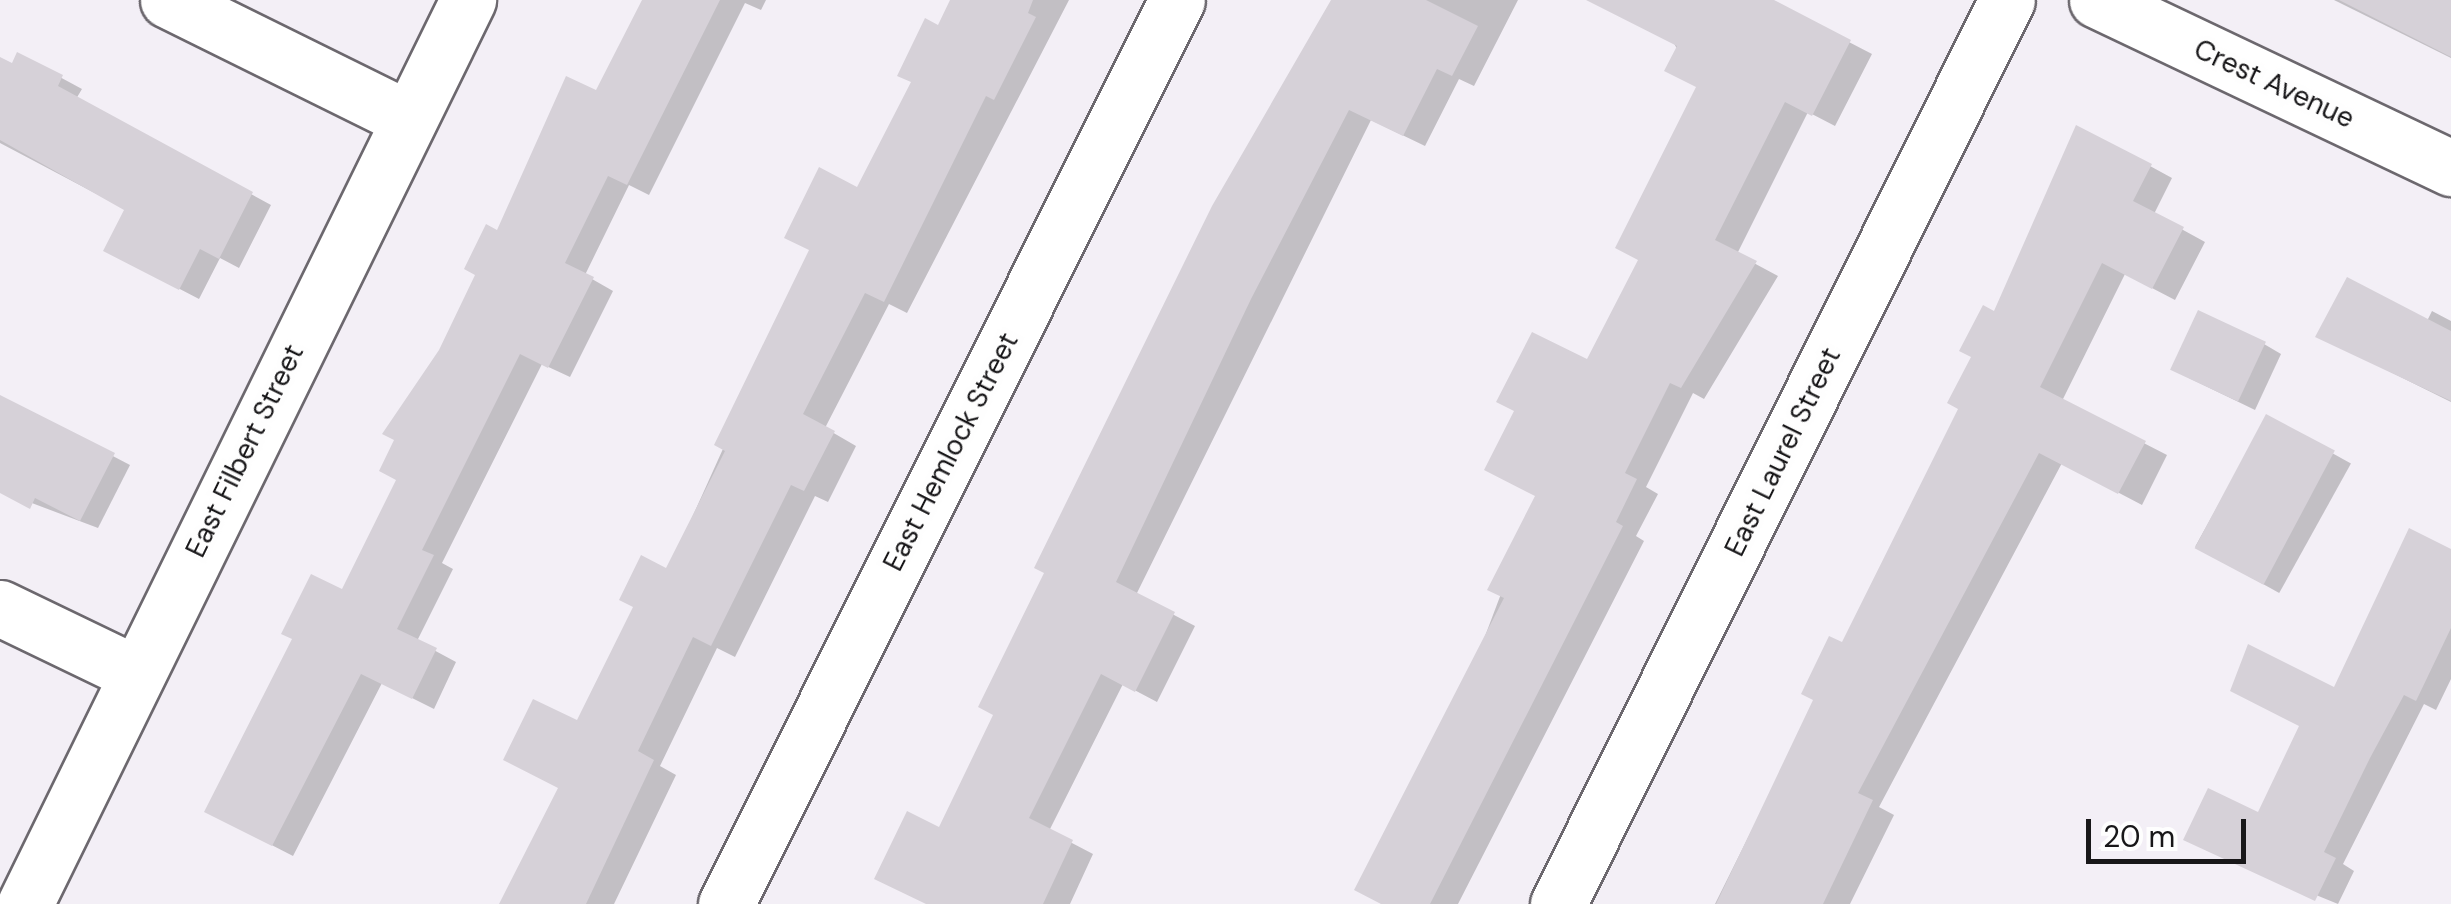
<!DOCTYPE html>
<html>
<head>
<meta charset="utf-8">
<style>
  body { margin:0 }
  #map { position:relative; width:2451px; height:904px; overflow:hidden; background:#f3eff6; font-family:"DM Sans",sans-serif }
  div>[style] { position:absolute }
  .shadow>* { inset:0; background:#0003; transform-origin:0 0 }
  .building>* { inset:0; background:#d6d1d8; transform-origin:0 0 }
  .roads { filter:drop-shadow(2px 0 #6c686e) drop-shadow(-2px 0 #6c686e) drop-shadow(0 2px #6c686e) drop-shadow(0 -2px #6c686e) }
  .minor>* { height:55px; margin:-27.5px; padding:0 27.5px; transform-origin:27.5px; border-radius:27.5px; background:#fff }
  span { translate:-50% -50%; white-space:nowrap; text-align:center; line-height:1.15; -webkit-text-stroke:10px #fefefe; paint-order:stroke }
  .street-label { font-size:28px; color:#181719 }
  .scale { position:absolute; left:2086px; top:819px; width:160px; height:45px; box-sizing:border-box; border:5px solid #181719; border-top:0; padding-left:12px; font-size:30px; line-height:35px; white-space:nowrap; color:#181719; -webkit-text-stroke:8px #fefefe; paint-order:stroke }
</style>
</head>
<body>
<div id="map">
  <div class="shadow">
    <div style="clip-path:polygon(645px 0,766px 0,761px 10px,745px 3px,649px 195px,629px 185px,585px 275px,613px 291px,570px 377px,542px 364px,442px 563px,453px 569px,417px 641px,456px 662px,434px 709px,382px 683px,293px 856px,227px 822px,399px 480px,441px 351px,498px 233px,597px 94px)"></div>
    <div style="clip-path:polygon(953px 0,1069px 0,907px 313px,889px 304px,825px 428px,856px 446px,828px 502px,815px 496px,735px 657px,717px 648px,660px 766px,676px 775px,614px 904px,502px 904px,561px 788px,578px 723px,668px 571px,812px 251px,859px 190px)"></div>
    <div style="clip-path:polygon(1334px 0,1518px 0,1474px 86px,1459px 79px,1425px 146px,1371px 120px,1136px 595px,1195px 626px,1157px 702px,1123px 684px,1049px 831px,1093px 854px,1070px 904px,928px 904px,940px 830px)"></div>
    <div style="clip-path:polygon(1649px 0,1768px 0,1872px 54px,1835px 126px,1808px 112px,1737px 254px,1778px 276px,1704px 399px,1693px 393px,1646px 487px,1658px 494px,1636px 536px,1644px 541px,1458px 904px,1384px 904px,1588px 363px,1640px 260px,1699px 87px)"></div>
    <div style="clip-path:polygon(2334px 0,2451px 0,2451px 58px)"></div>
    <div style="clip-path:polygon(19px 55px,82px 89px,76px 99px,271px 205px,239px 268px,220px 258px,199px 299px,126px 261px,127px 210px,0 143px,0 60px,13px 67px)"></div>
    <div style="clip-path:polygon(2150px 166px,2172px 178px,2154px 214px,2205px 242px,2175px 300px,2125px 274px,2062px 401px,2167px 455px,2142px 505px,2062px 463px,1879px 807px,1894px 815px,1850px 904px,1715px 904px,1961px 409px,1995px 314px)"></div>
    <div style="clip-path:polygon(2432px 311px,2451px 321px,2451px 402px,2318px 336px,2427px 321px)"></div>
    <div style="clip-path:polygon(2264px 344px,2281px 354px,2255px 410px,2189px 378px)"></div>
    <div style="clip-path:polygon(0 397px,130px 465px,98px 528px,0 491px)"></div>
    <div style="left:2267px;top:417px;width:96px;height:148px;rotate:29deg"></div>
    <div style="clip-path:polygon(2451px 552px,2451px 679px,2436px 710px,2424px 704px,2343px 864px,2354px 871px,2338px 904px,2206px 850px,2259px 815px)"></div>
  </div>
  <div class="building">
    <div style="clip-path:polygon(642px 0,720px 0,627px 185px,608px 176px,565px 263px,594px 277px,548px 368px,520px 354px,422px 550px,434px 555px,397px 629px,437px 648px,412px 699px,361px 674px,272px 846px,204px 812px,292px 639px,281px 634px,311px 574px,342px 589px,396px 480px,379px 471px,394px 440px,382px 434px,439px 350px,475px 275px,464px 269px,486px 224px,497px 230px,566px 76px,596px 90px)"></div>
    <div style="clip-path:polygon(950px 0,1033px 0,1028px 13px,1036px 17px,994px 100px,986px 96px,884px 302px,865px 293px,803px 414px,835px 431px,804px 491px,791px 485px,711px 646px,693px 637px,638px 751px,654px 760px,586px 904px,499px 904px,558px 788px,503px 760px,533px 699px,577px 720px,633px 607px,619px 600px,641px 555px,666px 568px,725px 451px,714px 445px,809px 250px,784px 238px,819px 167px,857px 187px,911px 82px,897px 76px,925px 18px,938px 25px)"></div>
    <div style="clip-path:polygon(1331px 0,1426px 0,1478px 26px,1452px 76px,1437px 69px,1403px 136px,1349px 110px,1251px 299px,1116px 582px,1175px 612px,1135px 692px,1101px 674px,1029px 818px,1073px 840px,1043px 904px,926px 904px,874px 879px,907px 811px,939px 827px,993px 715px,978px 707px,1044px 573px,1034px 568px,1212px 206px)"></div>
    <div style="clip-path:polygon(1586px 0,1774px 0,1851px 40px,1812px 116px,1785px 102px,1715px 240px,1757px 261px,1681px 388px,1670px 383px,1625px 473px,1637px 479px,1616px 522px,1623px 526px,1430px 904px,1381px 904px,1354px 890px,1504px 598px,1487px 590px,1535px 496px,1484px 470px,1514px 411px,1496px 402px,1532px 332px,1587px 359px,1638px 260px,1615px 248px,1696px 87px,1664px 71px,1677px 46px)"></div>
    <div style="clip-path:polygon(2339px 0,2451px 0,2451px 57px)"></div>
    <div style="clip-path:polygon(17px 52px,63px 75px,58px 86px,253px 192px,219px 259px,200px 249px,179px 290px,103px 251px,124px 210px,0 140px,0 57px,12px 63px)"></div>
    <div style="clip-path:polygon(2076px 125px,2152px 164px,2133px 201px,2184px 227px,2152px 289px,2102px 263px,2040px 387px,2146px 441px,2118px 494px,2039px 453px,1858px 793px,1873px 800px,1823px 904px,1716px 904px,1813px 700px,1801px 694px,1829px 636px,1842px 642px,1958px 409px,1947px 403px,1971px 357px,1959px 351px,1983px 305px,1994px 311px)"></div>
    <div style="clip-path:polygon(2347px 277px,2451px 331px,2451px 401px,2315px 337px)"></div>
    <div style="left:2198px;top:310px;width:75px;height:66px;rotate:25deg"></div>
    <div style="clip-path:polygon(0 395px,115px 453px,80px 521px,35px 498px,30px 509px,0 493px)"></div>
    <div style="left:2266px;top:414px;width:78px;height:152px;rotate:28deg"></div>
    <div style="clip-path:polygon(2409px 528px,2451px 549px,2451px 628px,2416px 701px,2404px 695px,2370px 758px,2324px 852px,2336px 858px,2315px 901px,2183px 840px,2208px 788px,2258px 812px,2299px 726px,2230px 691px,2248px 644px,2334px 687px)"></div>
  </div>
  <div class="roads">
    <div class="minor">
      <div style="left:168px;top:0;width:267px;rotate:26.3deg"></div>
      <div style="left:2097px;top:0;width:392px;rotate:25.4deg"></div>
      <div style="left:0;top:608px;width:152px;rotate:25.7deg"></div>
      <div style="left:25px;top:904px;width:1007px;rotate:-63.89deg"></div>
      <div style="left:726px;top:904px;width:1010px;rotate:-63.49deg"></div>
      <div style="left:1558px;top:904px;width:1009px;rotate:-63.59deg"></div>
    </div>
  </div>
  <div class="street-label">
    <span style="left:2274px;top:84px;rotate:25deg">Crest Avenue</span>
    <span style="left:245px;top:451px;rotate:-64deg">East Filbert Street</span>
    <span style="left:951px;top:452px;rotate:-63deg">East Hemlock Street</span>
    <span style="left:1783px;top:452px;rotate:-64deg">East Laurel Street</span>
  </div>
  <div class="scale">20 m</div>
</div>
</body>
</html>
